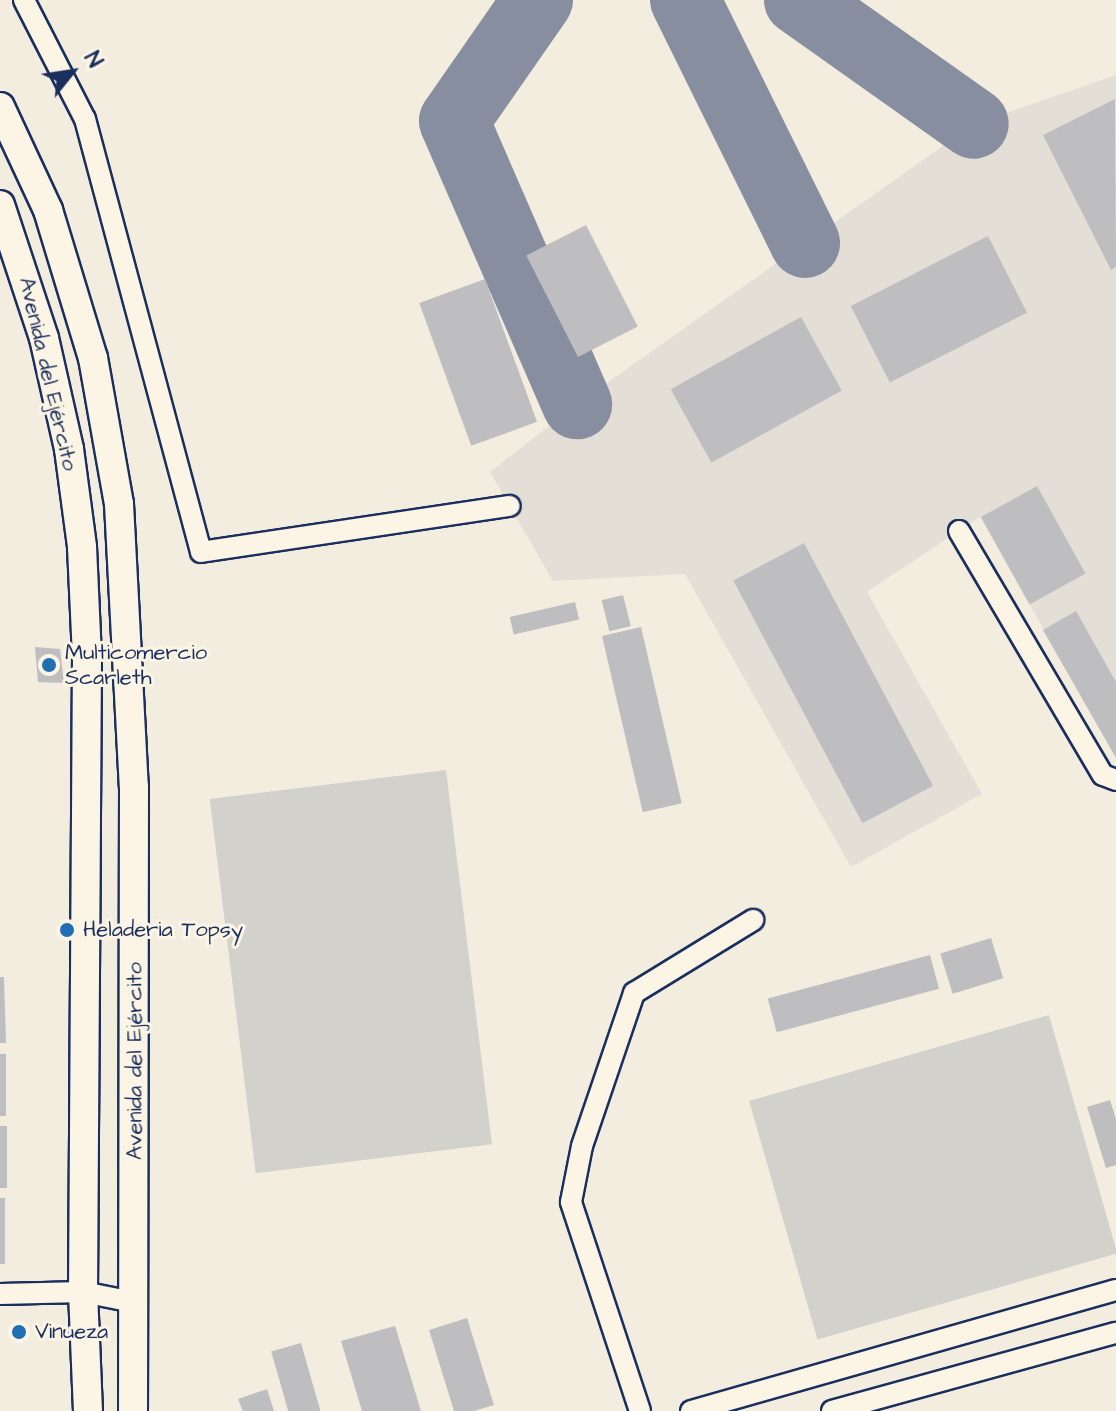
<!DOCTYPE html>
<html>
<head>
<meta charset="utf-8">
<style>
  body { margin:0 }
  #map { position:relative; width:1116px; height:1411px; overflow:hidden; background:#f3ede0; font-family:"Architects Daughter",sans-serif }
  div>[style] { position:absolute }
  .built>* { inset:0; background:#e3dfd6 }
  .green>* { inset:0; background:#d3d1cc; transform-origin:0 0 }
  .taxiway>* { height:70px; margin:-35px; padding:0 35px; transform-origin:35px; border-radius:35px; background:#878e9f }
  .building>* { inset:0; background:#bebec0; transform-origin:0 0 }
  .roads { filter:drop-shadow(2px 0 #1b2f5e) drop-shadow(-2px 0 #1b2f5e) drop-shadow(0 2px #1b2f5e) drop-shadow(0 -2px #1b2f5e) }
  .street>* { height:20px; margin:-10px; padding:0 10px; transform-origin:10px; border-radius:10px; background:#fcf5e5 }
  .secondary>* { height:28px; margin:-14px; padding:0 14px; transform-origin:14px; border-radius:14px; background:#fcf5e5 }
  .dots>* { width:22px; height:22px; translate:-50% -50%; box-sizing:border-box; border:4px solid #fcf5e5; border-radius:50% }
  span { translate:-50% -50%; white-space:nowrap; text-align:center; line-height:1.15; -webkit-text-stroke:6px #fcf5e5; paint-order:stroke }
  .street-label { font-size:22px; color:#1b2f5e }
  .poi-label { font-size:22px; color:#1b2f5e }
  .left { translate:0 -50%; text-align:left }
  .north { position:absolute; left:32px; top:32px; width:80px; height:80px; -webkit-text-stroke:6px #fcf5e5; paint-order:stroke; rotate:60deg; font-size:22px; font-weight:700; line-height:32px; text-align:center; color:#1b2f5e }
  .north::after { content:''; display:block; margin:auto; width:28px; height:36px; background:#1b2f5e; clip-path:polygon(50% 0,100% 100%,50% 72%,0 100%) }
</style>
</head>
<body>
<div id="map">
  <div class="built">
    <div style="clip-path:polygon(1116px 75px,1116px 757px,980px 517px,867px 592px,982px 794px,851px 867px,685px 574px,553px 581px,490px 472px,577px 404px,974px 124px)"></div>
  </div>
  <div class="green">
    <div style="left:446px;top:770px;width:377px;height:238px;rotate:83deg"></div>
    <div style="left:1049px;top:1015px;width:248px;height:312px;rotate:74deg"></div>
  </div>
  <div class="taxiway">
    <div style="left:538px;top:0;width:147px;rotate:124.8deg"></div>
    <div style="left:454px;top:121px;width:309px;rotate:66.5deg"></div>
    <div style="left:685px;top:0;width:271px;rotate:63.7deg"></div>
    <div style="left:799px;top:0;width:214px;rotate:35.3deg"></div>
  </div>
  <div class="building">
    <div style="clip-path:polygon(1115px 99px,1116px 267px,1111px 270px,1043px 135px)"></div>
    <div style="left:586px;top:225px;width:114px;height:67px;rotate:63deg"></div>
    <div style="left:988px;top:236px;width:86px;height:154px;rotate:63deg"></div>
    <div style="left:485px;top:279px;width:152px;height:70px;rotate:70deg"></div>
    <div style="left:801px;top:317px;width:84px;height:149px;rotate:61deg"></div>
    <div style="left:1037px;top:486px;width:100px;height:64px;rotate:61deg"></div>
    <div style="left:804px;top:543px;width:275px;height:80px;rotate:62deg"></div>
    <div style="left:623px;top:595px;width:32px;height:22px;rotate:76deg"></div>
    <div style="left:575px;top:602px;width:18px;height:67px;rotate:77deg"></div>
    <div style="clip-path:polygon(1076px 611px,1116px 682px,1116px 758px,1043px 630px)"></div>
    <div style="left:641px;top:627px;width:181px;height:40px;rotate:77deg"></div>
    <div style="clip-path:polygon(35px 647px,60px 649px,64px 683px,38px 682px)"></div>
    <div style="left:991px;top:938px;width:42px;height:53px;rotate:73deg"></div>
    <div style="left:930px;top:955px;width:35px;height:168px;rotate:75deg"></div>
    <div style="clip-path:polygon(0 977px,4px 977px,6px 1043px,0 1043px)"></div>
    <div style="left:0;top:1054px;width:6px;height:62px"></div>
    <div style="clip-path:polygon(1110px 1100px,1116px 1119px,1116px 1165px,1106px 1168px,1087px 1107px)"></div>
    <div style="left:0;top:1126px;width:7px;height:62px"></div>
    <div style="left:0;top:1198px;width:5px;height:66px"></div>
    <div style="clip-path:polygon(467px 1318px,494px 1405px,474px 1411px,454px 1411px,429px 1330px)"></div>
    <div style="clip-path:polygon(395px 1326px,421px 1411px,362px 1411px,341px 1341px)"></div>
    <div style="left:301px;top:1343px;width:71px;height:31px;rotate:74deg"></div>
    <div style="clip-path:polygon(267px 1389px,274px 1411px,243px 1411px,238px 1399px)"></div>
  </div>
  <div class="roads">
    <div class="street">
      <div style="left:24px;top:0;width:134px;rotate:62.9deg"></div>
      <div style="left:85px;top:119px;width:448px;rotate:75deg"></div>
      <div style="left:201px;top:552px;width:312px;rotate:-8.5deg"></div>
      <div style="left:959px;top:531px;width:283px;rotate:59.5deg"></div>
      <div style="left:1103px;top:775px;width:14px;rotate:21deg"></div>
      <div style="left:0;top:1294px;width:83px;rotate:-1.4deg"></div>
      <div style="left:83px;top:1292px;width:51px;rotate:11.3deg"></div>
      <div style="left:640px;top:1411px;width:220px;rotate:-108.3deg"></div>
      <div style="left:571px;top:1202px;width:57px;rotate:-78.9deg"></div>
      <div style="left:582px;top:1146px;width:162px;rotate:-71.2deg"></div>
      <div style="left:634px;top:993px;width:140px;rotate:-31.5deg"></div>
      <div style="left:691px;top:1411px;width:442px;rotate:-15.9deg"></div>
      <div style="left:832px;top:1411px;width:295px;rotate:-15.4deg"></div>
    </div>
    <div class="secondary">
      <div style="left:0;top:107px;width:114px;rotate:65deg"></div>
      <div style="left:48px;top:210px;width:155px;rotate:73.1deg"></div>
      <div style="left:93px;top:358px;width:148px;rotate:79.9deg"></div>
      <div style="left:119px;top:504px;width:283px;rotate:87deg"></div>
      <div style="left:134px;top:787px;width:624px;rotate:90.09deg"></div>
      <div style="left:0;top:205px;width:140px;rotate:71.7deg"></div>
      <div style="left:44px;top:338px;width:114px;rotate:77.3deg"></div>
      <div style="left:69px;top:449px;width:99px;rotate:82.4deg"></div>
      <div style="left:82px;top:547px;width:109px;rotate:87.4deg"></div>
      <div style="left:87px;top:656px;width:636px;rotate:90.36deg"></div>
      <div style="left:83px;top:1292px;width:119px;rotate:87.6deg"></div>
    </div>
  </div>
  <div class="dots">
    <div style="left:49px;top:665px;background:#1f6fb2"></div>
    <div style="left:67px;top:930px;background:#1f6fb2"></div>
    <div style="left:19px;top:1332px;background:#1f6fb2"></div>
  </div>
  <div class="street-label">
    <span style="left:48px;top:374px;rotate:77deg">Avenida del Ejército</span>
    <span style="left:135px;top:1061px;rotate:-90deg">Avenida del Ejército</span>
  </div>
  <div class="poi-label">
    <span class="left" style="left:65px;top:665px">Multicomercio<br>Scarleth</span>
    <span class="left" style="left:83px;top:930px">Heladeria Topsy</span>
    <span class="left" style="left:35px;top:1332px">Vinueza</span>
  </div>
  <div class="north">N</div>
</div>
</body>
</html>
